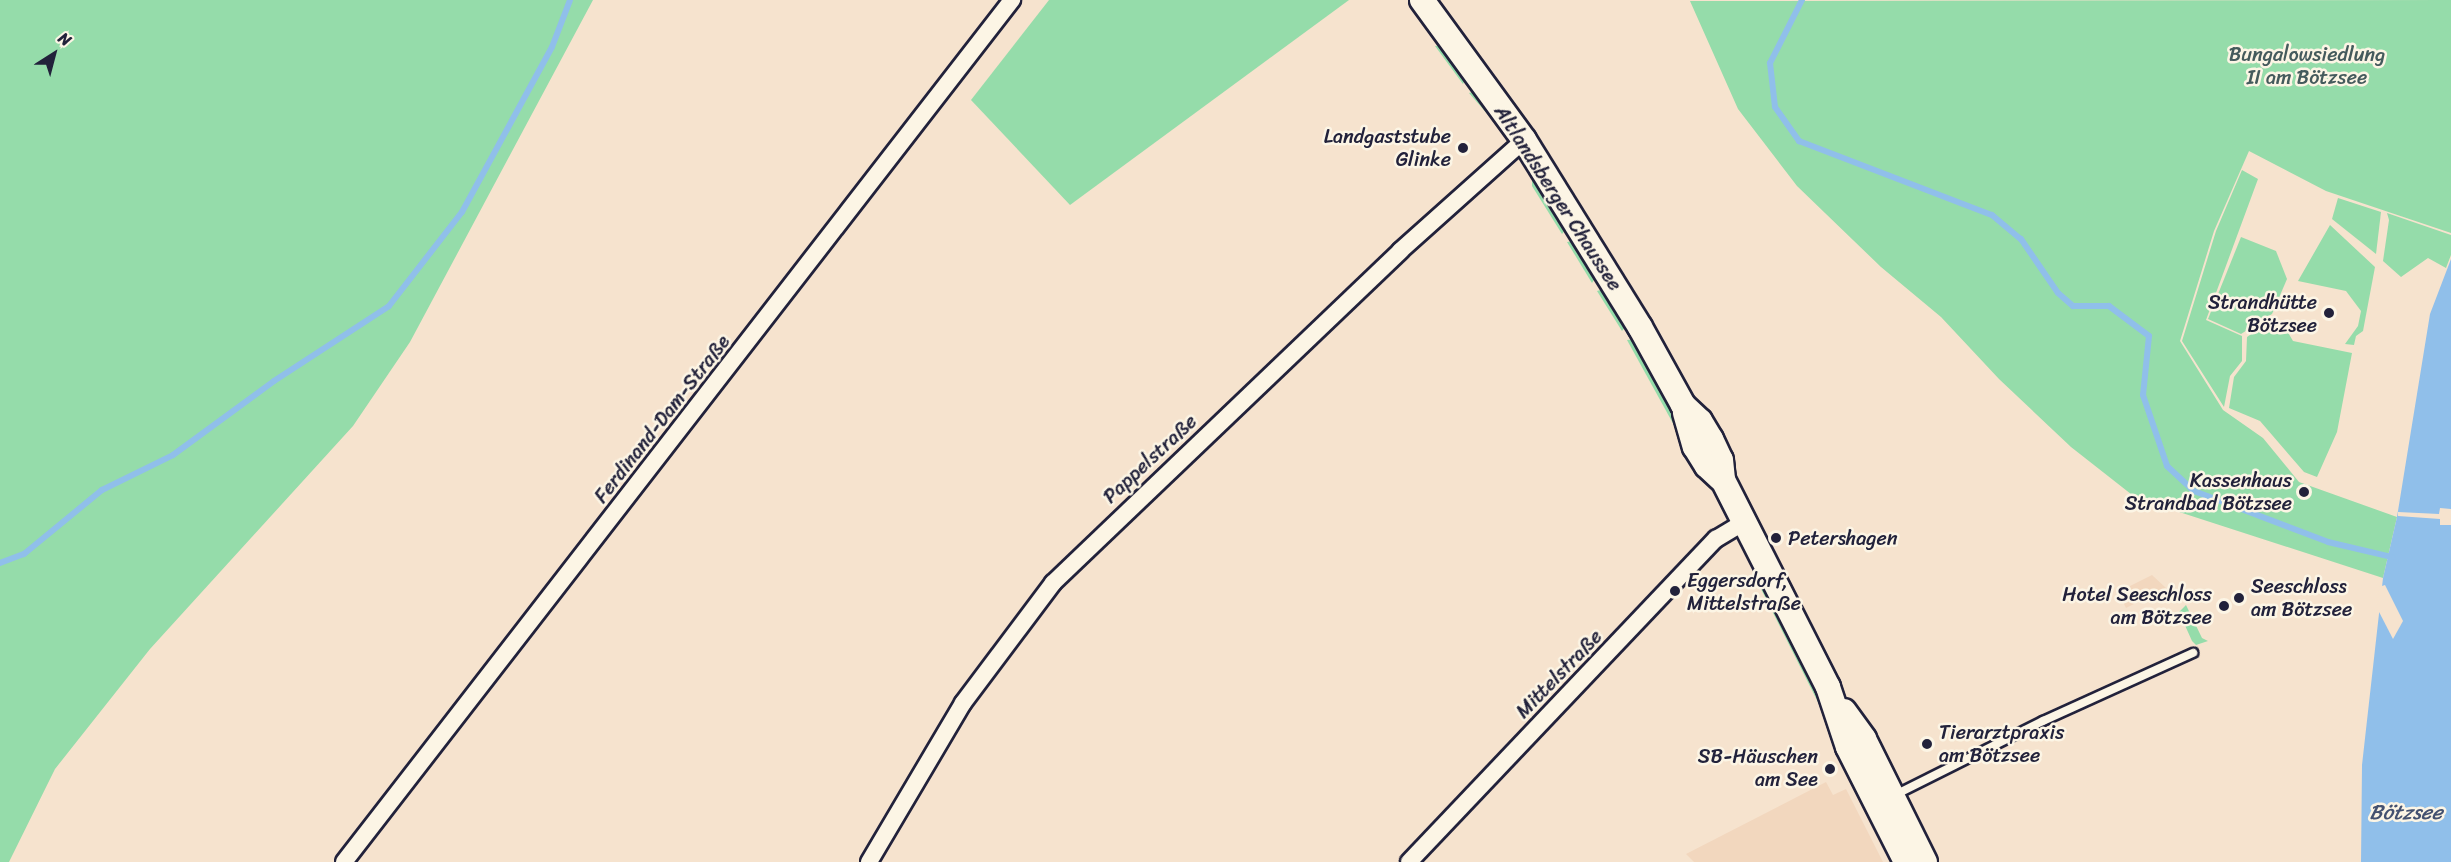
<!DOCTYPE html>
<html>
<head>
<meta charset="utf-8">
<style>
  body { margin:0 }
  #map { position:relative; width:2451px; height:862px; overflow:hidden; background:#f6e3ce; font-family:Sriracha,sans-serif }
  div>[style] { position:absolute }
  .built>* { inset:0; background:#f2d7be }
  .green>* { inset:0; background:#95dcaa }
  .water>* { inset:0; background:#90bfea }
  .pier>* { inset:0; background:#f6e3ce }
  .stream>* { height:6px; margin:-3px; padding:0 3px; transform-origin:3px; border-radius:3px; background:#90bfea }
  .roads { filter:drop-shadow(2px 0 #22223b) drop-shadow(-2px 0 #22223b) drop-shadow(0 2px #22223b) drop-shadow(0 -2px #22223b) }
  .service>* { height:8px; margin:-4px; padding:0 4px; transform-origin:4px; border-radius:4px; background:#fcf5e5 }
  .minor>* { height:16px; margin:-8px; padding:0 8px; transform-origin:8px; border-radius:8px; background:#fcf5e5 }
  .secondary>* { height:24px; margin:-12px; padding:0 12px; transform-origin:12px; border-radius:12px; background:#fcf5e5 }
  .dots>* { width:16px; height:16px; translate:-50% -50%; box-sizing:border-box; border:3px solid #fcf5e5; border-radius:50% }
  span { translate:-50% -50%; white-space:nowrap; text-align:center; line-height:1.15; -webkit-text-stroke:5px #fcf5e5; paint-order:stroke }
  .park-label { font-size:20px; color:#445a5c }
  .poi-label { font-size:20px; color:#22223b }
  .right { translate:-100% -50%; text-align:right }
  .left { translate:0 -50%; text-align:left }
  .street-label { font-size:20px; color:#22223b }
  .water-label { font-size:21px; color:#435170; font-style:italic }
  .north { position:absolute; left:24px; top:24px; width:60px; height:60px; -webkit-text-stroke:4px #fcf5e5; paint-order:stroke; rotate:36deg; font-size:16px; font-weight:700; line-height:24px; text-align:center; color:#22223b }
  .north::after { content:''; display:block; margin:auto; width:21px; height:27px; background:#22223b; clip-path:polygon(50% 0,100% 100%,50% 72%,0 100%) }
</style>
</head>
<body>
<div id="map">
  <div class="built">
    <div style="clip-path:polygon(2152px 575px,2166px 588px,2126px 608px,2118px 592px)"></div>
    <div style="clip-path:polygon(1826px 782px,1833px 795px,1846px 789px,1883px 862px,1694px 862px,1686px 854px)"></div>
  </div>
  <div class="green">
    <div style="clip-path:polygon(0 0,593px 0,410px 342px,353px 426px,150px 649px,55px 769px,9px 862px,0 862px)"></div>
    <div style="clip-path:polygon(1049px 0,1349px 0,1070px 205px,971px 100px)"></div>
    <div style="clip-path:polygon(2451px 0,2451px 233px,2326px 191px,2249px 151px,2214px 231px,2180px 341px,2223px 410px,2263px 438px,2299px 482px,2397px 517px,2383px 578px,2136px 498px,2071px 447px,1999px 379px,1941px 317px,1881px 267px,1797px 186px,1738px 109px,1690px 1px)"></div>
    <div style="clip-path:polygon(1442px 45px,1466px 77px,1463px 84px,1435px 46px)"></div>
    <div style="clip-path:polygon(1476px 91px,1499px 123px,1497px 125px,1469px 93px)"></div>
    <div style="clip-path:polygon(2242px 170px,2258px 179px,2206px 320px,2242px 336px,2242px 361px,2230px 376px,2224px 407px,2182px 341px,2216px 231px)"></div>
    <div style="clip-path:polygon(1532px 173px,1567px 228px,1562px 234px,1532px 186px)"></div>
    <div style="clip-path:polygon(2338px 198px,2381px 212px,2376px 254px,2332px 219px)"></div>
    <div style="clip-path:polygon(2387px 213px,2451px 235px,2451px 255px,2446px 268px,2428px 258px,2401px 277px,2383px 261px,2389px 220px)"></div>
    <div style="clip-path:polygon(2330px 225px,2375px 267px,2363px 331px,2356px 336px,2354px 345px,2345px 344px,2358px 326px,2361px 311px,2346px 291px,2298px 281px)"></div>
    <div style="clip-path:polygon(2241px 237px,2276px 251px,2287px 279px,2272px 314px,2241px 334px,2208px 319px)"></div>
    <div style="clip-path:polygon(1575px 241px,1597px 275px,1592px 283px,1567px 242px)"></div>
    <div style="clip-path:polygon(1604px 289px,1627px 325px,1622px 331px,1597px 291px)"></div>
    <div style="clip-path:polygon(2273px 319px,2282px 322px,2293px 341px,2352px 353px,2337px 432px,2317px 477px,2304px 472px,2260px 421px,2229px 408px,2234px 377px,2246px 361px,2247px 337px)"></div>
    <div style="clip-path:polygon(1635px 339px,1668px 398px,1678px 425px,1675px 427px,1627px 340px)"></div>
    <div style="clip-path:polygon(1753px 562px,1828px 714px,1834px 734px,1757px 581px)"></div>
    <div style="clip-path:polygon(2186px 605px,2202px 638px,2208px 641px,2196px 645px,2192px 641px,2179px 612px)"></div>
  </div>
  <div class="water">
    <div style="clip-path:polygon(2451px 259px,2451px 862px,2361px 862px,2362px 765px,2383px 578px,2397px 517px,2430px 314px)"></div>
  </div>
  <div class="pier">
    <div style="clip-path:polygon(2440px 508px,2451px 509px,2451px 525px,2440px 525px,2440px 519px,2398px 516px,2398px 512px,2439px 514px)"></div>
    <div style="clip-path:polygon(2385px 585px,2403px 621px,2393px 639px,2377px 608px,2379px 587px)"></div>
  </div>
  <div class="stream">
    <div style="left:1802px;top:0;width:71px;rotate:116.9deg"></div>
    <div style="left:1770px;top:63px;width:44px;rotate:83.5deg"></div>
    <div style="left:1775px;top:107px;width:42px;rotate:54.8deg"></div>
    <div style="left:1799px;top:141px;width:207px;rotate:21deg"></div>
    <div style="left:1992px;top:215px;width:38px;rotate:40deg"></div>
    <div style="left:2021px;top:239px;width:65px;rotate:55.6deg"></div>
    <div style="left:2058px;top:293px;width:20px;rotate:41deg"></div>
    <div style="left:2073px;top:306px;width:36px"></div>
    <div style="left:2109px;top:306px;width:50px;rotate:36.9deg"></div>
    <div style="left:2149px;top:336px;width:59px;rotate:95.8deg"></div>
    <div style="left:2143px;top:395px;width:75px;rotate:71.3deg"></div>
    <div style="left:2167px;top:466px;width:37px;rotate:43deg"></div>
    <div style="left:2194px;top:491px;width:143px;rotate:20.8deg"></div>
    <div style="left:2328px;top:542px;width:66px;rotate:13.2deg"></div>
    <div style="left:0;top:563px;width:26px;rotate:-21deg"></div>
    <div style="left:24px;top:554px;width:101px;rotate:-39.4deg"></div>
    <div style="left:102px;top:490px;width:79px;rotate:-26.2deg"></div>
    <div style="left:173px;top:455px;width:125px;rotate:-36.2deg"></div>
    <div style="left:274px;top:381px;width:137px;rotate:-33.1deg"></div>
    <div style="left:389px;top:306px;width:119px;rotate:-52.2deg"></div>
    <div style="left:462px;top:212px;width:188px;rotate:-61.4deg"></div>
    <div style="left:552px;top:47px;width:50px;rotate:-69deg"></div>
  </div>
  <div class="roads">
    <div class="service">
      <div style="left:1893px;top:796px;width:168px;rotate:-26.6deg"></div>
      <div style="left:2043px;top:721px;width:165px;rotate:-24.4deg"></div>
    </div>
    <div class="minor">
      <div style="left:344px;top:862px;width:1091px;rotate:-52.23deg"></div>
      <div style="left:869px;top:862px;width:185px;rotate:-59.4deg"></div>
      <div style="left:963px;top:703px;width:150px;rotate:-53.1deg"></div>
      <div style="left:1053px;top:583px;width:480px;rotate:-43.7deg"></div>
      <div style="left:1400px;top:251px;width:166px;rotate:-41.8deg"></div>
      <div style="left:1409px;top:862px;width:446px;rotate:-46.5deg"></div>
      <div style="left:1716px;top:539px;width:33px;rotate:-31deg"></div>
    </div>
    <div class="secondary">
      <div style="left:1422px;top:0;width:173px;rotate:53.9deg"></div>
      <div style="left:1524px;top:140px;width:220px;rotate:58.2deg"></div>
      <div style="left:1640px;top:327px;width:89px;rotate:61.1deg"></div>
      <div style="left:1683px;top:405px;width:23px;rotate:43deg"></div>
      <div style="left:1700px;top:421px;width:21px;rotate:59deg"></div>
      <div style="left:1711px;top:439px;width:23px;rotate:65deg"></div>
      <div style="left:1721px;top:460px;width:20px;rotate:84deg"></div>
      <div style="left:1723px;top:480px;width:232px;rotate:63.1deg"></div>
      <div style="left:1828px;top:687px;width:63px;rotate:71.6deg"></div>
      <div style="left:1848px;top:747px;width:129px;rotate:63.2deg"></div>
      <div style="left:1685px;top:413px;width:35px;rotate:74deg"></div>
      <div style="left:1695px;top:447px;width:22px;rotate:58deg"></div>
      <div style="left:1707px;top:466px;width:18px;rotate:43deg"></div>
      <div style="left:1844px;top:711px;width:34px;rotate:54deg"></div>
      <div style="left:1864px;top:739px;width:137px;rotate:63.6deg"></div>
    </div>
  </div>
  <div class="dots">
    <div style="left:1463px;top:148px;background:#22223b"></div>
    <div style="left:2329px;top:313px;background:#22223b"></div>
    <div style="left:2304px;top:492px;background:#22223b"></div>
    <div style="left:1776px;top:538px;background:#22223b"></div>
    <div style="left:1675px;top:591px;background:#22223b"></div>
    <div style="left:2239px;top:598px;background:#22223b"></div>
    <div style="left:2224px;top:606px;background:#22223b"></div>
    <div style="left:1927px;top:744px;background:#22223b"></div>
    <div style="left:1830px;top:769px;background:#22223b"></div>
  </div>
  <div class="park-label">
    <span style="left:2307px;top:66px">Bungalowsiedlung<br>II am Bötzsee</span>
  </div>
  <div class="poi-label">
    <span class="right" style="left:1451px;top:148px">Landgaststube<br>Glinke</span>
    <span class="right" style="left:2317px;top:314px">Strandhütte<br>Bötzsee</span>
    <span class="right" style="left:2292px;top:492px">Kassenhaus<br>Strandbad Bötzsee</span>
    <span class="left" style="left:1788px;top:538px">Petershagen</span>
    <span class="left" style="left:1687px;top:592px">Eggersdorf,<br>Mittelstraße</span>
    <span class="left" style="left:2251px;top:598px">Seeschloss<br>am Bötzsee</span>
    <span class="right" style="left:2212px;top:606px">Hotel Seeschloss<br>am Bötzsee</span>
    <span class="left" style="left:1939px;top:744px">Tierarztpraxis<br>am Bötzsee</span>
    <span class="right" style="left:1818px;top:768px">SB-Häuschen<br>am See</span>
  </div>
  <div class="street-label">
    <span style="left:1558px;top:198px;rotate:57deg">Altlandsberger Chaussee</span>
    <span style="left:662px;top:419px;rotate:-52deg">Ferdinand-Dam-Straße</span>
    <span style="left:1150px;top:459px;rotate:-43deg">Pappelstraße</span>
    <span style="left:1559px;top:674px;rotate:-46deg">Mittelstraße</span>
  </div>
  <div class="water-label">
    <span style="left:2406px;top:812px">Bötzsee</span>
  </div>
  <div class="north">N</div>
</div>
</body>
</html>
